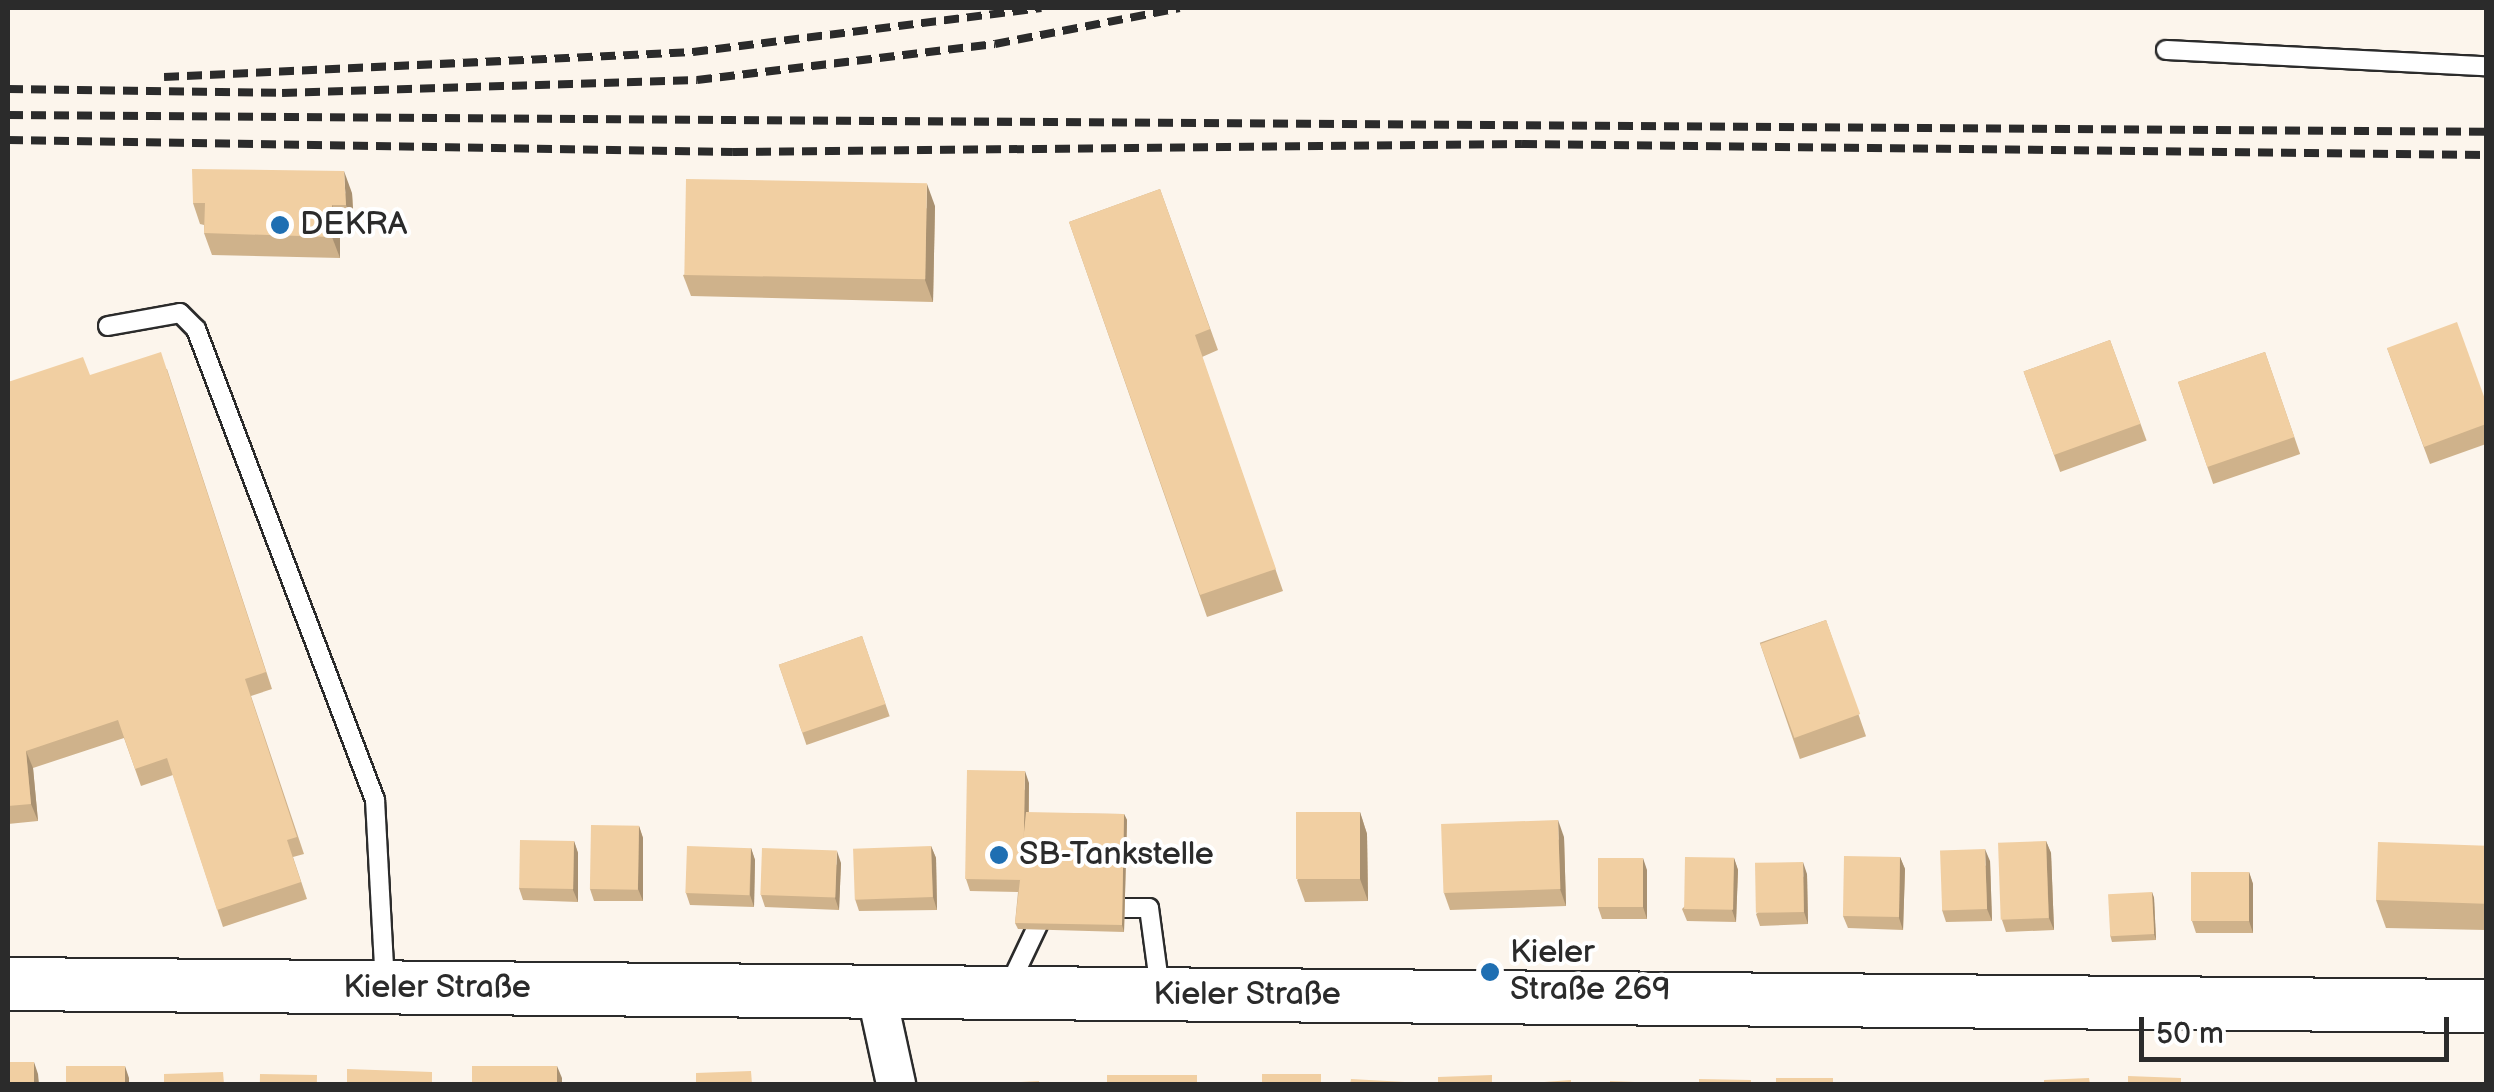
<!DOCTYPE html>
<html>
<head>
<meta charset="utf-8">
<style>
  body { margin:0 }
  #map { position:relative; width:2494px; height:1092px; overflow:hidden; background:#fcf5ec; font-family:"Balsamiq Sans",sans-serif }
  div>[style] { position:absolute }
  .roads { filter:drop-shadow(2px 0 #2b2b2b) drop-shadow(-2px 0 #2b2b2b) drop-shadow(0 2px #2b2b2b) drop-shadow(0 -2px #2b2b2b) }
  .lane>* { height:18px; margin:-9px; padding:0 9px; transform-origin:9px; border-radius:9px; background:#fff }
  .street>* { height:38px; margin:-19px; padding:0 19px; transform-origin:19px; border-radius:19px; background:#fff }
  .secondary>* { height:52px; margin:-26px; padding:0 26px; transform-origin:26px; border-radius:26px; background:#fff }
  .rail>* { height:8px; margin-top:-4px; transform-origin:0; background:repeating-linear-gradient(90deg,#2b2b2b 0 15px,transparent 0 23px) }
  .wall>* { inset:0; background:#cfb28b; transform-origin:0 0 }
  .shaded-wall>* { inset:0; background:#a99171 }
  .building>* { inset:0; background:#f1cfa2; transform-origin:0 0 }
  .dots>* { width:28px; height:28px; translate:-50% -50%; box-sizing:border-box; border:5px solid #fff; border-radius:50% }
  span { translate:-50% -50%; white-space:nowrap; text-align:center; line-height:1.15; -webkit-text-stroke:8px #fff; paint-order:stroke }
  .poi-label { font-size:32px; color:#2b2b2b }
  .left { translate:0 -50%; text-align:left }
  .street-label { font-size:32px; color:#2b2b2b }
  .frame { position:absolute; inset:0; border:10px solid #2b2b2b; pointer-events:none }
  .scale { position:absolute; left:2139px; top:1017px; width:310px; height:45px; box-sizing:border-box; border:5px solid #2b2b2b; border-top:0; padding-left:12px; font-size:30px; line-height:35px; white-space:nowrap; color:#2b2b2b; -webkit-text-stroke:8px #fff; paint-order:stroke }
</style>
</head>
<body>
<div id="map">
  <div class="roads">
    <div class="lane">
      <div style="left:2166px;top:50px;width:320px;rotate:2.9deg"></div>
      <div style="left:108px;top:326px;width:73px;rotate:-10.2deg"></div>
      <div style="left:180px;top:313px;width:23px;rotate:45deg"></div>
      <div style="left:196px;top:329px;width:504px;rotate:69.19deg"></div>
      <div style="left:375px;top:800px;width:182px;rotate:86.9deg"></div>
      <div style="left:1102px;top:908px;width:47px"></div>
      <div style="left:1149px;top:908px;width:82px;rotate:82.3deg"></div>
      <div style="left:1008px;top:988px;width:89px;rotate:-64.6deg"></div>
    </div>
    <div class="street">
      <div style="left:876px;top:992px;width:94px;rotate:77.7deg"></div>
    </div>
    <div class="secondary">
      <div style="left:8px;top:984px;width:2478px;rotate:0.51deg"></div>
    </div>
  </div>
  <div class="rail">
    <div style="left:164px;top:77px;width:530px;rotate:-2.71deg"></div>
    <div style="left:693px;top:52px;width:351px;rotate:-7.2deg"></div>
    <div style="left:8px;top:89px;width:274px;rotate:0.8deg"></div>
    <div style="left:282px;top:93px;width:415px;rotate:-1.8deg"></div>
    <div style="left:697px;top:80px;width:300px;rotate:-6.9deg"></div>
    <div style="left:995px;top:44px;width:188px;rotate:-11deg"></div>
    <div style="left:8px;top:115px;width:2478px;rotate:0.39deg"></div>
    <div style="left:8px;top:140px;width:725px;rotate:0.95deg"></div>
    <div style="left:733px;top:152px;width:789px;rotate:-0.58deg"></div>
    <div style="left:1522px;top:144px;width:964px;rotate:0.65deg"></div>
  </div>
  <div class="wall">
    <div style="clip-path:polygon(1160px 189px,1218px 350px,1202px 357px,1283px 591px,1207px 617px,1069px 222px)"></div>
    <div style="clip-path:polygon(352px 193px,354px 227px,340px 227px,340px 258px,212px 255px,204px 233px,204px 225px,200px 224px,193px 203px)"></div>
    <div style="clip-path:polygon(935px 206px,933px 302px,691px 296px,683px 275px)"></div>
    <div style="left:2110px;top:340px;width:107px;height:92px;rotate:70deg"></div>
    <div style="clip-path:polygon(2387px 348px,2486px 402px,2486px 444px,2430px 464px)"></div>
    <div style="left:2265px;top:352px;width:108px;height:92px;rotate:71deg"></div>
    <div style="clip-path:polygon(167px 369px,272px 689px,251px 696px,304px 854px,293px 857px,307px 899px,223px 927px,173px 775px,141px 786px,124px 738px,33px 768px,38px 821px,8px 824px,8px 382px)"></div>
    <div style="left:1826px;top:620px;width:123px;height:70px;rotate:71deg"></div>
    <div style="left:862px;top:636px;width:85px;height:88px;rotate:71deg"></div>
    <div style="clip-path:polygon(1029px 783px,1029px 813px,1124px 814px,1127px 820px,1124px 932px,1018px 929px,1015px 923px,1018px 892px,970px 891px,966px 879px)"></div>
    <div style="clip-path:polygon(1360px 812px,1367px 834px,1368px 901px,1305px 902px,1297px 880px)"></div>
    <div style="clip-path:polygon(639px 826px,643px 838px,643px 901px,594px 901px,590px 889px)"></div>
    <div style="clip-path:polygon(1564px 837px,1566px 906px,1450px 910px,1444px 893px)"></div>
    <div style="clip-path:polygon(574px 841px,578px 853px,578px 902px,523px 900px,519px 888px)"></div>
    <div style="clip-path:polygon(2046px 841px,2051px 853px,2054px 930px,2006px 932px,2002px 920px)"></div>
    <div style="clip-path:polygon(2486px 845px,2486px 930px,2386px 928px,2376px 900px)"></div>
    <div style="clip-path:polygon(931px 846px,936px 858px,937px 910px,859px 911px,855px 899px)"></div>
    <div style="clip-path:polygon(751px 848px,755px 860px,754px 907px,690px 905px,686px 893px)"></div>
    <div style="clip-path:polygon(1900px 857px,1905px 869px,1903px 930px,1848px 928px,1843px 916px)"></div>
    <div style="clip-path:polygon(1734px 858px,1738px 870px,1736px 922px,1687px 921px,1682px 909px)"></div>
    <div style="clip-path:polygon(1990px 861px,1992px 921px,1946px 922px,1942px 910px)"></div>
    <div style="clip-path:polygon(841px 863px,839px 910px,765px 907px,761px 895px)"></div>
    <div style="clip-path:polygon(1647px 870px,1647px 919px,1602px 919px,1598px 907px)"></div>
    <div style="clip-path:polygon(2249px 872px,2253px 884px,2253px 933px,2196px 933px,2192px 921px)"></div>
    <div style="clip-path:polygon(1807px 874px,1808px 924px,1760px 926px,1756px 914px)"></div>
    <div style="clip-path:polygon(2152px 892px,2154px 898px,2156px 940px,2112px 942px,2110px 935px)"></div>
  </div>
  <div class="shaded-wall">
    <div style="clip-path:polygon(344px 171px,352px 193px,354px 227px,346px 205px)"></div>
    <div style="clip-path:polygon(927px 184px,935px 206px,933px 302px,925px 280px)"></div>
    <div style="clip-path:polygon(332px 205px,340px 227px,340px 258px,332px 237px)"></div>
    <div style="clip-path:polygon(26px 751px,33px 768px,38px 821px,31px 804px)"></div>
    <div style="clip-path:polygon(1025px 771px,1029px 783px,1027px 892px,1023px 880px)"></div>
    <div style="clip-path:polygon(1360px 812px,1367px 834px,1368px 901px,1360px 879px)"></div>
    <div style="clip-path:polygon(1124px 814px,1127px 820px,1124px 932px,1122px 925px)"></div>
    <div style="clip-path:polygon(1558px 820px,1564px 837px,1566px 906px,1560px 889px)"></div>
    <div style="clip-path:polygon(639px 826px,643px 838px,643px 901px,638px 889px)"></div>
    <div style="clip-path:polygon(574px 841px,578px 853px,578px 902px,573px 890px)"></div>
    <div style="clip-path:polygon(2046px 841px,2051px 853px,2054px 930px,2049px 918px)"></div>
    <div style="clip-path:polygon(931px 846px,936px 858px,937px 910px,933px 897px)"></div>
    <div style="clip-path:polygon(751px 848px,755px 860px,754px 907px,750px 895px)"></div>
    <div style="clip-path:polygon(1985px 849px,1990px 861px,1992px 921px,1987px 909px)"></div>
    <div style="clip-path:polygon(837px 851px,841px 863px,839px 910px,835px 898px)"></div>
    <div style="clip-path:polygon(1900px 857px,1905px 869px,1903px 930px,1899px 918px)"></div>
    <div style="clip-path:polygon(1643px 858px,1647px 870px,1647px 919px,1643px 907px)"></div>
    <div style="clip-path:polygon(1734px 858px,1738px 870px,1736px 922px,1732px 910px)"></div>
    <div style="clip-path:polygon(1803px 862px,1807px 874px,1808px 924px,1804px 912px)"></div>
    <div style="clip-path:polygon(2249px 872px,2253px 884px,2253px 933px,2249px 921px)"></div>
    <div style="clip-path:polygon(2152px 892px,2154px 898px,2156px 940px,2154px 934px)"></div>
    <div style="clip-path:polygon(34px 1062px,38px 1074px,39px 1084px,34px 1084px)"></div>
    <div style="clip-path:polygon(125px 1066px,129px 1078px,129px 1084px,125px 1084px)"></div>
    <div style="clip-path:polygon(557px 1066px,562px 1078px,562px 1084px,557px 1084px)"></div>
  </div>
  <div class="building">
    <div style="clip-path:polygon(192px 169px,344px 171px,346px 205px,332px 205px,332px 237px,204px 233px,205px 203px,193px 203px)"></div>
    <div style="left:686px;top:179px;width:241px;height:96px;rotate:1deg"></div>
    <div style="clip-path:polygon(1160px 189px,1210px 329px,1195px 335px,1276px 569px,1200px 595px,1069px 222px)"></div>
    <div style="clip-path:polygon(2457px 322px,2486px 402px,2486px 424px,2424px 447px,2387px 348px)"></div>
    <div style="left:2110px;top:340px;width:89px;height:92px;rotate:70deg"></div>
    <div style="clip-path:polygon(161px 352px,266px 672px,245px 679px,297px 837px,287px 840px,301px 882px,217px 910px,167px 758px,135px 769px,118px 720px,26px 751px,31px 804px,8px 806px,8px 382px,83px 357px,90px 375px)"></div>
    <div style="left:2265px;top:352px;width:90px;height:92px;rotate:71deg"></div>
    <div style="left:1826px;top:620px;width:100px;height:70px;rotate:70deg"></div>
    <div style="left:862px;top:636px;width:72px;height:88px;rotate:71deg"></div>
    <div style="left:967px;top:770px;width:58px;height:109px;rotate:1deg"></div>
    <div style="clip-path:polygon(1026px 812px,1124px 814px,1122px 925px,1015px 923px,1020px 880px,1023px 880px,1023px 842px)"></div>
    <div style="left:1360px;top:812px;width:67px;height:64px;rotate:90deg"></div>
    <div style="left:1558px;top:820px;width:69px;height:117px;rotate:88deg"></div>
    <div style="left:591px;top:825px;width:48px;height:64px;rotate:1deg"></div>
    <div style="left:520px;top:840px;width:54px;height:48px;rotate:1deg"></div>
    <div style="left:2046px;top:841px;width:77px;height:48px;rotate:88deg"></div>
    <div style="left:2378px;top:842px;width:108px;height:58px;rotate:2deg"></div>
    <div style="left:687px;top:846px;width:64px;height:47px;rotate:2deg"></div>
    <div style="left:931px;top:846px;width:51px;height:78px;rotate:88deg"></div>
    <div style="left:762px;top:848px;width:75px;height:47px;rotate:2deg"></div>
    <div style="left:1985px;top:849px;width:60px;height:45px;rotate:88deg"></div>
    <div style="left:1844px;top:856px;width:56px;height:60px;rotate:1deg"></div>
    <div style="left:1685px;top:857px;width:49px;height:52px;rotate:1deg"></div>
    <div style="left:1598px;top:858px;width:45px;height:49px"></div>
    <div style="left:1803px;top:862px;width:50px;height:48px;rotate:89deg"></div>
    <div style="left:2191px;top:872px;width:58px;height:49px"></div>
    <div style="left:2152px;top:892px;width:42px;height:44px;rotate:87deg"></div>
    <div style="left:8px;top:1062px;width:26px;height:22px"></div>
    <div style="left:125px;top:1066px;width:18px;height:59px;rotate:90deg"></div>
    <div style="left:472px;top:1066px;width:85px;height:18px"></div>
    <div style="clip-path:polygon(347px 1069px,432px 1072px,432px 1084px,347px 1084px)"></div>
    <div style="clip-path:polygon(751px 1071px,752px 1084px,696px 1084px,696px 1073px)"></div>
    <div style="clip-path:polygon(223px 1072px,224px 1084px,164px 1084px,164px 1074px)"></div>
    <div style="left:260px;top:1074px;width:57px;height:10px;rotate:1deg"></div>
    <div style="left:1262px;top:1074px;width:59px;height:10px"></div>
    <div style="left:1197px;top:1075px;width:9px;height:90px;rotate:90deg"></div>
    <div style="clip-path:polygon(1492px 1075px,1492px 1084px,1438px 1084px,1438px 1077px)"></div>
    <div style="clip-path:polygon(2128px 1076px,2181px 1078px,2181px 1084px,2128px 1084px)"></div>
    <div style="left:1776px;top:1078px;width:57px;height:6px"></div>
    <div style="clip-path:polygon(2089px 1078px,2090px 1084px,2044px 1084px,2044px 1080px)"></div>
    <div style="clip-path:polygon(1351px 1079px,1405px 1082px,1405px 1084px,1350px 1084px)"></div>
    <div style="clip-path:polygon(1699px 1079px,1751px 1080px,1751px 1084px,1699px 1084px)"></div>
    <div style="clip-path:polygon(1571px 1080px,1571px 1084px,1517px 1084px)"></div>
    <div style="clip-path:polygon(1039px 1081px,1039px 1084px,979px 1084px)"></div>
    <div style="clip-path:polygon(1610px 1081px,1660px 1083px,1660px 1084px,1610px 1084px)"></div>
  </div>
  <div class="dots">
    <div style="left:280px;top:225px;background:#1f6fb2"></div>
    <div style="left:999px;top:855px;background:#1f6fb2"></div>
    <div style="left:1490px;top:972px;background:#1f6fb2"></div>
  </div>
  <div class="poi-label">
    <span class="left" style="left:300px;top:225px">DEKRA</span>
    <span class="left" style="left:1019px;top:855px">SB-Tankstelle</span>
    <span class="left" style="left:1510px;top:972px">Kieler<br>Straße 269</span>
  </div>
  <div class="street-label">
    <span style="left:437px;top:988px">Kieler Straße</span>
    <span style="left:1247px;top:995px">Kieler Straße</span>
  </div>
  <div class="frame"></div>
  <div class="scale">50 m</div>
</div>
</body>
</html>
